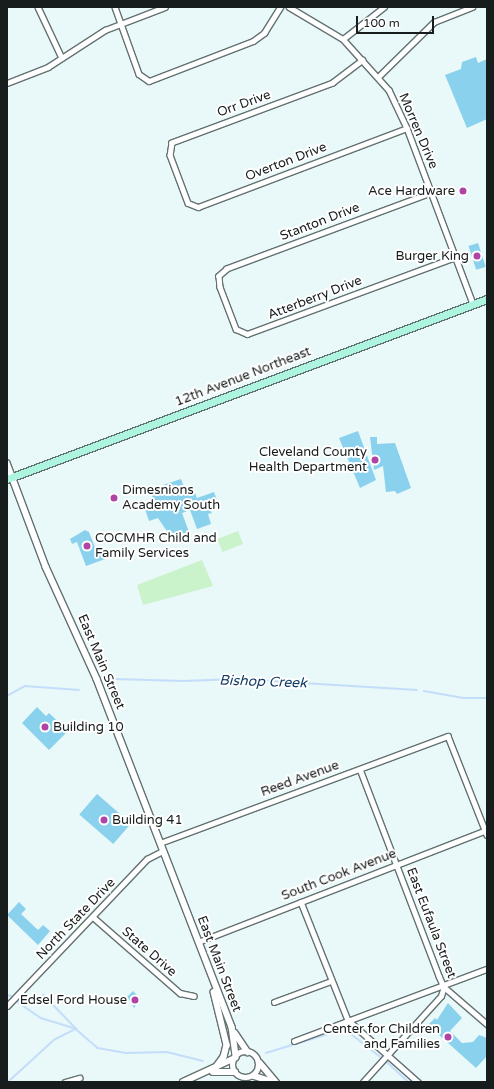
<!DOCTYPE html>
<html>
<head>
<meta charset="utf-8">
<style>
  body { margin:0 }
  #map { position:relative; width:494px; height:1089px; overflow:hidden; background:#e9f8f8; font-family:"Varela Round",sans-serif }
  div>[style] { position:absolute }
  .green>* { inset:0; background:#caf2cb; transform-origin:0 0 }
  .stream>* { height:1.5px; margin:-0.75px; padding:0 0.75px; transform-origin:0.75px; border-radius:0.75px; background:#c4ddfa }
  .building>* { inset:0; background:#8ad1ed; transform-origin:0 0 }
  .roads { filter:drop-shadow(1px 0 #647172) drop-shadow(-1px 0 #647172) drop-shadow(0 1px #647172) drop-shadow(0 -1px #647172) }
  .minor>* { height:4.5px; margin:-2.25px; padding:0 2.25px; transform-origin:2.25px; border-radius:2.25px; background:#fff }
  .tertiary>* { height:5.5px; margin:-2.75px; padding:0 2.75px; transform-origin:2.75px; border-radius:2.75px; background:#fff }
  .tertiary>.ring { margin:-2.75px; padding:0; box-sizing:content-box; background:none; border:5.5px solid #fff; border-radius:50% }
  .primary>* { height:7px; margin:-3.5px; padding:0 3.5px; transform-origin:3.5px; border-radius:3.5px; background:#aef5e0 }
  .dots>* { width:11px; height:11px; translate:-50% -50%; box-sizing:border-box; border:2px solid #fff; border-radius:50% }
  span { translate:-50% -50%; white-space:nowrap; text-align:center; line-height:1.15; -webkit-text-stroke:4px #fff; paint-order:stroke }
  .street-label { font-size:13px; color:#171c1c }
  .poi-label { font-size:13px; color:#171c1c }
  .right { translate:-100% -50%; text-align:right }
  .left { translate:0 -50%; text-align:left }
  .water-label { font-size:14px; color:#103c67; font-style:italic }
  .frame { position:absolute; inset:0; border:8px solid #171c1c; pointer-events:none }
  .scale { position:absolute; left:356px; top:16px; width:78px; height:18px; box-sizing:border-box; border:2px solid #171c1c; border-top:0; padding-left:5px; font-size:12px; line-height:14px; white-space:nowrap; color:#171c1c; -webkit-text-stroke:3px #fff; paint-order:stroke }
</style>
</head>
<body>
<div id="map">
  <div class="green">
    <div style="left:238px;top:531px;width:14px;height:22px;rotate:69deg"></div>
    <div style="clip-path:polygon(202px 560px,213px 586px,143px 605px,137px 585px)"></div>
  </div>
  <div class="stream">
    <div style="left:110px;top:682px;width:6px;rotate:-31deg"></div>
    <div style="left:115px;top:679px;width:68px;rotate:1.7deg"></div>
    <div style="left:183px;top:681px;width:53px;rotate:-2.2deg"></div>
    <div style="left:236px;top:679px;width:181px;rotate:3.5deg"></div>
    <div style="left:424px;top:691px;width:40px;rotate:10deg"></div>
    <div style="left:463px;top:698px;width:24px"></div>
    <div style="left:7px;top:696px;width:21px;rotate:-29deg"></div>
    <div style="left:25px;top:686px;width:54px;rotate:4.2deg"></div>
    <div style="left:7px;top:995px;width:4px;rotate:14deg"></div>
    <div style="left:18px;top:1002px;width:28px;rotate:35deg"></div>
    <div style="left:41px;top:1018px;width:37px;rotate:17deg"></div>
    <div style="left:76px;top:1029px;width:29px;rotate:41deg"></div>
    <div style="left:98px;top:1048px;width:28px;rotate:10deg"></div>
    <div style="left:126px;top:1053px;width:41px;rotate:-1.4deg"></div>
    <div style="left:167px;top:1052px;width:37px;rotate:14deg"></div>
    <div style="left:266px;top:1053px;width:83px;rotate:-16.9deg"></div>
    <div style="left:345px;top:1029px;width:47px;rotate:38.1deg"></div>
    <div style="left:385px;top:1060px;width:33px;rotate:43deg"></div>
    <div style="left:8px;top:1082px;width:62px;rotate:-42.4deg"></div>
    <div style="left:54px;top:1040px;width:25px;rotate:-27deg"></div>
    <div style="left:76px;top:1029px;width:47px;rotate:-134.1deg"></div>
  </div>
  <div class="building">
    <div style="clip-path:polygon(476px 57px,478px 63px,487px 59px,487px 119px,467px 128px,445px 75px,461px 69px,462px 62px)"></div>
    <div style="left:478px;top:243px;width:25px;height:10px;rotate:72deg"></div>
    <div style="clip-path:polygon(358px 431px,376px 480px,360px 488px,339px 438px)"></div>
    <div style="clip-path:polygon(370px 437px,377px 437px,377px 444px,395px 443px,411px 488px,397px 494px,395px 491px,386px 492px,383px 466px,374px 470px)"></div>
    <div style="clip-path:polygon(181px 479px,184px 487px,192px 485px,197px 498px,214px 492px,219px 506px,210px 510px,212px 513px,208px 514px,211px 524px,197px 529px,190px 510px,182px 513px,189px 532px,178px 535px,166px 530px,158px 518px,149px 521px,144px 506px,153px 502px,151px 489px)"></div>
    <div style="clip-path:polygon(85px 530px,89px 532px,96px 550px,101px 548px,105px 559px,86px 566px,77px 542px,72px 544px,70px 539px)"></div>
    <div style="clip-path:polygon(37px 707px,46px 716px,49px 713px,68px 731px,49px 750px,22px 723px)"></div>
    <div style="left:97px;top:794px;width:45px;height:27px;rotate:41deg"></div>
    <div style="clip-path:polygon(19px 902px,26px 909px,21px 914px,38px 930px,43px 925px,50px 931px,38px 945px,7px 915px)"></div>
    <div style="clip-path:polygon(133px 991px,141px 999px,134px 1008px,127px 997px)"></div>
    <div style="clip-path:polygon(448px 1003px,462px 1018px,450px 1031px,462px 1043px,473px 1042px,479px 1035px,487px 1038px,487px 1056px,476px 1068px,428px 1025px,435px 1018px,437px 1020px)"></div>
  </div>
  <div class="roads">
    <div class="minor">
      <div style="left:38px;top:7px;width:56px;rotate:64.8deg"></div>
      <div style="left:115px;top:7px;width:71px;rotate:70.3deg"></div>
      <div style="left:139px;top:74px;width:12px;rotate:35deg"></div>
      <div style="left:149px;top:81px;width:111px;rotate:-21deg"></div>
      <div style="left:253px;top:41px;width:14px;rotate:-36deg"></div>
      <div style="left:264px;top:33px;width:31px;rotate:-58deg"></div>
      <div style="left:289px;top:7px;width:63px;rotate:30.7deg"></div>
      <div style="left:343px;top:39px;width:69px;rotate:48deg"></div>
      <div style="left:389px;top:90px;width:42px;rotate:64.7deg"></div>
      <div style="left:407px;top:128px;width:188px;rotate:69.4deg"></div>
      <div style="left:343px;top:39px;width:52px;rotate:-38deg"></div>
      <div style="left:363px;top:60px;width:38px;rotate:143deg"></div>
      <div style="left:333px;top:83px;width:172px;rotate:159.6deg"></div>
      <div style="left:172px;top:143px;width:12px;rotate:99deg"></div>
      <div style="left:170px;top:155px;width:51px;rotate:69.4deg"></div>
      <div style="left:188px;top:203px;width:11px;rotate:22deg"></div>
      <div style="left:198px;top:207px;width:223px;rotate:-20.7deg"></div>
      <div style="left:379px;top:76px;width:77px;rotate:-44.5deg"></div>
      <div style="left:434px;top:22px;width:41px;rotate:-21.5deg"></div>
      <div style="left:7px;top:83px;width:44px;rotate:-21.3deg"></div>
      <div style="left:48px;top:67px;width:68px;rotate:-33deg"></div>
      <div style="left:105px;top:30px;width:64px;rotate:-21deg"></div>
      <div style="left:431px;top:193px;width:218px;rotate:159.6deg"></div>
      <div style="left:227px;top:269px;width:11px;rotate:139deg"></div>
      <div style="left:219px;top:276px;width:11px;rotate:85deg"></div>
      <div style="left:220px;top:287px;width:45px;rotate:69.1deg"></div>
      <div style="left:236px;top:329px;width:12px;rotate:24deg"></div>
      <div style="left:247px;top:334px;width:222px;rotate:-20.3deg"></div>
      <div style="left:360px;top:769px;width:222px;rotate:69.1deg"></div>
      <div style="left:439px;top:976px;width:12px;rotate:66deg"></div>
      <div style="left:444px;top:987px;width:57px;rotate:40.7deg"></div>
      <div style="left:160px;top:843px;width:307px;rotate:-20.4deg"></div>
      <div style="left:448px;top:736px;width:106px;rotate:68.5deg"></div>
      <div style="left:301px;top:902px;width:127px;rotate:68.3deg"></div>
      <div style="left:348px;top:1020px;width:94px;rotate:41.5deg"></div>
      <div style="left:93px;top:917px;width:116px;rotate:41.1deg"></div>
      <div style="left:180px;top:993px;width:14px;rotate:12deg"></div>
      <div style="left:198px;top:942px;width:310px;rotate:-21.2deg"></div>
      <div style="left:274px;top:1002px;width:61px;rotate:-20.2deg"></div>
      <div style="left:7px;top:1006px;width:203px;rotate:-46.4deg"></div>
      <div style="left:147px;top:859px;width:18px;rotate:-27deg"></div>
      <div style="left:294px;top:1041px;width:206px;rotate:-20.5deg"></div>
      <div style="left:65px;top:1082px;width:15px;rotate:-16deg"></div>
      <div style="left:363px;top:1082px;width:116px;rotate:-47.8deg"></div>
      <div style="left:441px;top:996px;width:9px;rotate:-72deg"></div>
    </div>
    <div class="tertiary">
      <div style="left:7px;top:463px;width:111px;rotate:69.4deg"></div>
      <div style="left:46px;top:567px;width:123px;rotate:65.5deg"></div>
      <div style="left:97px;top:679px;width:373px;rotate:68.8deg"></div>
      <div style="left:232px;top:1027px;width:30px;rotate:82deg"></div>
      <div style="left:214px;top:992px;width:55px;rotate:76.2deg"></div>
      <div style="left:227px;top:1045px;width:12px;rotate:104deg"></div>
      <div style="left:224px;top:1057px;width:14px;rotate:126deg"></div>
      <div style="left:235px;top:1033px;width:23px;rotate:56deg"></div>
      <div class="ring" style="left:233px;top:1052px;width:20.5px;height:20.5px"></div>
      <div style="left:260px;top:1063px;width:25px;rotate:50deg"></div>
      <div style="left:213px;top:1072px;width:22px"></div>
      <div style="left:254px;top:1076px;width:21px;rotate:17deg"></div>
      <div style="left:183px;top:1082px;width:57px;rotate:-24.8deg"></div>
    </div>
    <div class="primary">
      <div style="left:7px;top:479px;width:513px;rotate:-20.56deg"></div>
    </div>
  </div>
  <div class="dots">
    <div style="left:463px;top:191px;background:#af44a5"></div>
    <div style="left:477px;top:256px;background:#af44a5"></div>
    <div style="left:375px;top:460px;background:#af44a5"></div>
    <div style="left:114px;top:498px;background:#af44a5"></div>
    <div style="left:87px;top:546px;background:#af44a5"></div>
    <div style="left:45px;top:727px;background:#af44a5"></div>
    <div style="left:104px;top:820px;background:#af44a5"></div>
    <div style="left:135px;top:1000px;background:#af44a5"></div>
    <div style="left:448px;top:1037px;background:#af44a5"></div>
  </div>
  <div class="street-label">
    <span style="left:244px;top:104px;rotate:-20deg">Orr Drive</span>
    <span style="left:418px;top:131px;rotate:67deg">Morren Drive</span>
    <span style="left:286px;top:162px;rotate:-21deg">Overton Drive</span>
    <span style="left:320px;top:222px;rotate:-21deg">Stanton Drive</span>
    <span style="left:315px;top:298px;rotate:-21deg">Atterberry Drive</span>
    <span style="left:243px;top:377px;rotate:-21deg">12th Avenue Northeast</span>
    <span style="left:101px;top:662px;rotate:67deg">East Main Street</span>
    <span style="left:300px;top:779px;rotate:-20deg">Reed Avenue</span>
    <span style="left:339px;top:875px;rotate:-21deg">South Cook Avenue</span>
    <span style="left:76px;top:919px;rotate:-46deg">North State Drive</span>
    <span style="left:431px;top:923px;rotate:69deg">East Eufaula Street</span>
    <span style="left:149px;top:952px;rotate:41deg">State Drive</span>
    <span style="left:219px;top:964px;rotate:69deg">East Main Street</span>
  </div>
  <div class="poi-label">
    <span class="right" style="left:455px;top:191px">Ace Hardware</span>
    <span class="right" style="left:469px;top:256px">Burger King</span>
    <span class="right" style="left:367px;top:460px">Cleveland County<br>Health Department</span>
    <span class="left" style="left:122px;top:498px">Dimesnions<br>Academy South</span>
    <span class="left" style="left:95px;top:546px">COCMHR Child and<br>Family Services</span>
    <span class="left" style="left:53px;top:727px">Building 10</span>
    <span class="left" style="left:112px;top:820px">Building 41</span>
    <span class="right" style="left:127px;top:1000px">Edsel Ford House</span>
    <span class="right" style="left:440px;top:1037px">Center for Children<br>and Families</span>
  </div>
  <div class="water-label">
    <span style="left:263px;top:682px;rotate:2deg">Bishop Creek</span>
  </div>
  <div class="frame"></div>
  <div class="scale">100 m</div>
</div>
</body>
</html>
